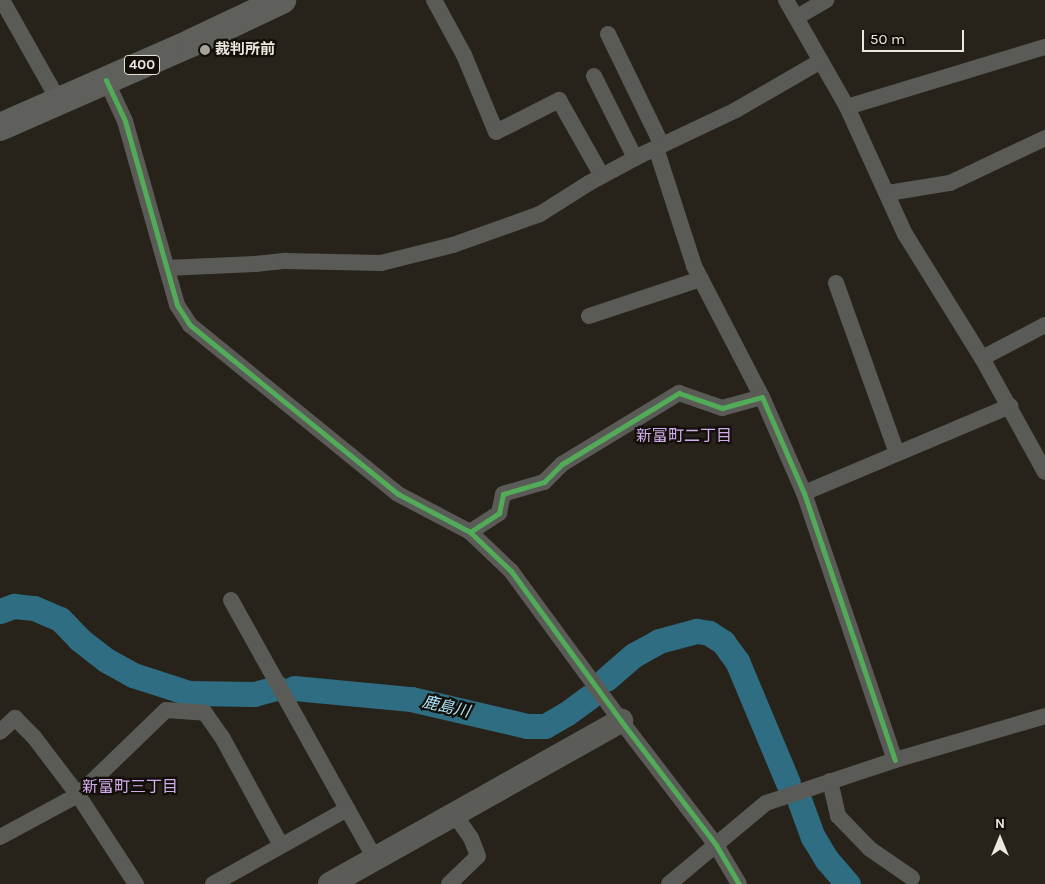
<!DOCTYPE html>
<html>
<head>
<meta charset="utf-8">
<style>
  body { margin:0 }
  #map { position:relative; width:1045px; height:884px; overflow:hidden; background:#27231b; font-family:Karla,"Noto Sans JP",sans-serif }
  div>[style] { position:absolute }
  .river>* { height:25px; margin:-12.5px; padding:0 12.5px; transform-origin:12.5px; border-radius:12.5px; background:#2f6d82 }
  .street>* { height:16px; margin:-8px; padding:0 8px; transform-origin:8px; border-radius:8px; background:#5a5a56 }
  .secondary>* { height:24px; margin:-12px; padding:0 12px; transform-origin:12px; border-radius:12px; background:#5b5c57 }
  .highway>* { height:28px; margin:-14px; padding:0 14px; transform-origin:14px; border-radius:14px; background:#5f5f5b }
  .cycleway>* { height:5px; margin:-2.5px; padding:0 2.5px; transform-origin:2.5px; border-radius:2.5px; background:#51ab58 }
  .dots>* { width:14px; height:14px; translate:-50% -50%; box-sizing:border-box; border:2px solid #120e08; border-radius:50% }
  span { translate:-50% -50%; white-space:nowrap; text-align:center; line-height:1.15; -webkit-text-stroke:4.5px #120e08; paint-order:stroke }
  .shield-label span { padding:1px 4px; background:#120e08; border:1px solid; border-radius:4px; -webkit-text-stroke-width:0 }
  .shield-label { font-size:14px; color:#ede8de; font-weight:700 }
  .poi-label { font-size:15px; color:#ede8de; font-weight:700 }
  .left { translate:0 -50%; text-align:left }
  .neighbourhood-label { font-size:16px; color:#d3acee }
  .water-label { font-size:16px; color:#ade5fb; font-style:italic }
  .north { position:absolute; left:975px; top:814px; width:50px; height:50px; -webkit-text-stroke:4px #120e08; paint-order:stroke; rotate:0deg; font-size:14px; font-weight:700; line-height:20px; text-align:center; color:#ede8de }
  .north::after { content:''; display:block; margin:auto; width:18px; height:22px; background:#ede8de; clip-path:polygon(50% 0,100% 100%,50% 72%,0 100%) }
  .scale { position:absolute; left:862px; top:30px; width:102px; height:22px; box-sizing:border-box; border:2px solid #ede8de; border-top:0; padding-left:6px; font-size:15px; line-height:18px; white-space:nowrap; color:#ede8de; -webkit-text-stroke:4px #120e08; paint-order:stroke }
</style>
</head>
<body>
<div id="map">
  <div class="river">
    <div style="left:0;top:611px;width:15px;rotate:-20deg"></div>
    <div style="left:14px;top:606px;width:20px;rotate:6deg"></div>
    <div style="left:34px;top:608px;width:28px;rotate:23deg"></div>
    <div style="left:60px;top:619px;width:28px;rotate:46deg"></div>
    <div style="left:79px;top:639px;width:34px;rotate:38deg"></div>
    <div style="left:106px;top:660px;width:31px;rotate:29deg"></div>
    <div style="left:133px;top:675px;width:59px;rotate:17.8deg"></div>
    <div style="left:189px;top:693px;width:65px;rotate:0.9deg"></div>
    <div style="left:254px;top:694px;width:24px;rotate:-15deg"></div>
    <div style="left:606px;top:679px;width:37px;rotate:-41deg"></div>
    <div style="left:634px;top:655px;width:29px;rotate:-29deg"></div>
    <div style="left:659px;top:641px;width:39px;rotate:-15deg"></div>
    <div style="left:697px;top:631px;width:12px;rotate:9deg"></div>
    <div style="left:709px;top:633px;width:17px;rotate:33deg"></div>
    <div style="left:723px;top:642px;width:24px;rotate:54deg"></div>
    <div style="left:737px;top:661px;width:132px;rotate:67.3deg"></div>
    <div style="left:294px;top:688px;width:118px;rotate:5.4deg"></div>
    <div style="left:411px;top:699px;width:119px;rotate:13.1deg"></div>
    <div style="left:527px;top:726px;width:18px"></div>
    <div style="left:545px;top:726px;width:24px;rotate:-30deg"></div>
    <div style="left:566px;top:714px;width:29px;rotate:-36deg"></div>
    <div style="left:800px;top:802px;width:37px;rotate:70deg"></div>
    <div style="left:813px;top:837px;width:27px;rotate:59deg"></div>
    <div style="left:827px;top:860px;width:32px;rotate:49deg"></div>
  </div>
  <div class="street">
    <div style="left:2px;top:0;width:116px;rotate:60.6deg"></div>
    <div style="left:434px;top:0;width:63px;rotate:61.4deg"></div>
    <div style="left:464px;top:55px;width:83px;rotate:67.4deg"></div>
    <div style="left:496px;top:132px;width:71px;rotate:-26.9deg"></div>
    <div style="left:559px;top:100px;width:87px;rotate:60.5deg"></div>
    <div style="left:786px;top:0;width:123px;rotate:60.3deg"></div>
    <div style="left:847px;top:107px;width:140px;rotate:65.5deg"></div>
    <div style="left:905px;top:234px;width:146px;rotate:58.2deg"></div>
    <div style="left:982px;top:358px;width:130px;rotate:61.1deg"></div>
    <div style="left:797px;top:17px;width:34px;rotate:-30deg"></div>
    <div style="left:608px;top:34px;width:123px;rotate:64.1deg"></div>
    <div style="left:594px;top:76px;width:92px;rotate:63.4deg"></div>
    <div style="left:106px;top:80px;width:45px;rotate:65.1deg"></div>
    <div style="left:125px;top:121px;width:191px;rotate:74.2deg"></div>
    <div style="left:177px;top:305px;width:24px;rotate:57deg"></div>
    <div style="left:190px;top:325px;width:268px;rotate:39.1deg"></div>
    <div style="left:398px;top:494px;width:81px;rotate:27.8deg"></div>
    <div style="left:470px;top:532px;width:57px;rotate:43.6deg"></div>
    <div style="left:511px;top:571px;width:186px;rotate:53.7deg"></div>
    <div style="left:621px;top:721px;width:156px;rotate:52.5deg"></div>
    <div style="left:716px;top:845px;width:45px;rotate:59.5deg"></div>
    <div style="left:847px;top:107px;width:207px;rotate:-16.9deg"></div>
    <div style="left:656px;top:148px;width:124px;rotate:72.1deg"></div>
    <div style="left:694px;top:266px;width:148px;rotate:62.6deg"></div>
    <div style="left:888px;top:193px;width:63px;rotate:-9.2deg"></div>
    <div style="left:950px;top:183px;width:105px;rotate:-25.3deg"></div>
    <div style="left:167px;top:268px;width:88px;rotate:-2.6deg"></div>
    <div style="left:255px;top:264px;width:31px;rotate:-6deg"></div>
    <div style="left:286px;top:261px;width:95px;rotate:1.2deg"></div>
    <div style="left:381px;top:263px;width:74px;rotate:-14deg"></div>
    <div style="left:453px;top:245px;width:92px;rotate:-19.6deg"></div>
    <div style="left:540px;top:214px;width:58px;rotate:-32.3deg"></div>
    <div style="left:589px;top:183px;width:59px;rotate:-28.3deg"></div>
    <div style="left:641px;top:155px;width:105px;rotate:-25.3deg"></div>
    <div style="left:736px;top:110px;width:98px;rotate:-30deg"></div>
    <div style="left:836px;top:283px;width:181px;rotate:70.3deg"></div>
    <div style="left:589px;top:316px;width:118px;rotate:-18.3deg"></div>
    <div style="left:982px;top:358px;width:71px;rotate:-27.6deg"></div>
    <div style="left:804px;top:493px;width:224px;rotate:-22.9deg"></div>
    <div style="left:470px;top:532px;width:35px;rotate:-33deg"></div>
    <div style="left:499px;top:513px;width:19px;rotate:-78deg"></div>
    <div style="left:503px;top:494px;width:43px;rotate:-16.3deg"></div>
    <div style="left:544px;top:482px;width:25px;rotate:-45deg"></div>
    <div style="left:562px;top:464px;width:137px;rotate:-31.3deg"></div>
    <div style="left:679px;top:393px;width:46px;rotate:19.2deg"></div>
    <div style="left:722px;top:408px;width:41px;rotate:-15.4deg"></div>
    <div style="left:762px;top:397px;width:105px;rotate:66.4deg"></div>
    <div style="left:804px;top:493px;width:282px;rotate:71.2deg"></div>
    <div style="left:231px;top:600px;width:296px;rotate:60.9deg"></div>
    <div style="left:0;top:732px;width:21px;rotate:-43deg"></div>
    <div style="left:15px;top:718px;width:27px;rotate:45deg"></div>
    <div style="left:34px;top:737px;width:73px;rotate:52.8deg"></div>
    <div style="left:78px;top:795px;width:106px;rotate:56.9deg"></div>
    <div style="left:830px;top:781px;width:36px;rotate:77deg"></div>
    <div style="left:838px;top:816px;width:46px;rotate:45.9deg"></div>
    <div style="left:870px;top:849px;width:51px;rotate:34.6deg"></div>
    <div style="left:0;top:837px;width:89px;rotate:-28.3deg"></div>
    <div style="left:78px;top:795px;width:122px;rotate:-44deg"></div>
    <div style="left:166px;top:710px;width:39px;rotate:4deg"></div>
    <div style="left:205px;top:713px;width:29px;rotate:55deg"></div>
    <div style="left:222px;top:737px;width:123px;rotate:61.4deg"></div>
    <div style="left:213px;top:884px;width:154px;rotate:-29.2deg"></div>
    <div style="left:449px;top:884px;width:40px;rotate:-44deg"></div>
    <div style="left:478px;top:856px;width:19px;rotate:-111deg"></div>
    <div style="left:471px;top:838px;width:28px;rotate:-125deg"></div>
    <div style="left:669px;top:884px;width:126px;rotate:-39.9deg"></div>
    <div style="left:766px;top:803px;width:136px;rotate:-18.4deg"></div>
    <div style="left:895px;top:760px;width:156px;rotate:-16.3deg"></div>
  </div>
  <div class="secondary">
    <div style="left:330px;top:884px;width:334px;rotate:-29.3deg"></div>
  </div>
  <div class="highway">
    <div style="left:0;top:127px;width:209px;rotate:-23.7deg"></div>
    <div style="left:191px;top:43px;width:101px;rotate:-25.3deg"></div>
  </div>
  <div class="cycleway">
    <div style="left:106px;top:80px;width:45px;rotate:65.1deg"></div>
    <div style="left:125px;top:121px;width:191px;rotate:74.2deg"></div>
    <div style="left:177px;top:305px;width:24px;rotate:57deg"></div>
    <div style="left:190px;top:325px;width:268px;rotate:39.1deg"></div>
    <div style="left:398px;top:494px;width:81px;rotate:27.8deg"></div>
    <div style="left:470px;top:532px;width:57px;rotate:43.6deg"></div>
    <div style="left:511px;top:571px;width:186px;rotate:53.7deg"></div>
    <div style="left:621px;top:721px;width:156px;rotate:52.5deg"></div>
    <div style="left:716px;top:845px;width:45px;rotate:59.5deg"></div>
    <div style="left:470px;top:532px;width:35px;rotate:-33deg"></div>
    <div style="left:499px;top:513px;width:19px;rotate:-78deg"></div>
    <div style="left:503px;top:494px;width:43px;rotate:-16.3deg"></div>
    <div style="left:544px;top:482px;width:25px;rotate:-45deg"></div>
    <div style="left:562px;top:464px;width:137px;rotate:-31.3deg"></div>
    <div style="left:679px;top:393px;width:46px;rotate:19.2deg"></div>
    <div style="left:722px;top:408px;width:41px;rotate:-15.4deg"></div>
    <div style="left:762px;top:397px;width:105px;rotate:66.4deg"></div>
    <div style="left:804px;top:493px;width:282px;rotate:71.2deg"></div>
  </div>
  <div class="dots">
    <div style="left:205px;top:50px;background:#a8a39a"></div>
  </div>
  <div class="shield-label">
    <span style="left:142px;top:65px">400</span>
  </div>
  <div class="poi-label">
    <span class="left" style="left:215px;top:50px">裁判所前</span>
  </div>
  <div class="neighbourhood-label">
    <span style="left:684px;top:436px">新富町二丁目</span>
    <span style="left:130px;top:787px">新富町三丁目</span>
  </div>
  <div class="water-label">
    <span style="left:446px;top:707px;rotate:13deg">鹿島川</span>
  </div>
  <div class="north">N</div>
  <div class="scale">50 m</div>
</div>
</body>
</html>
